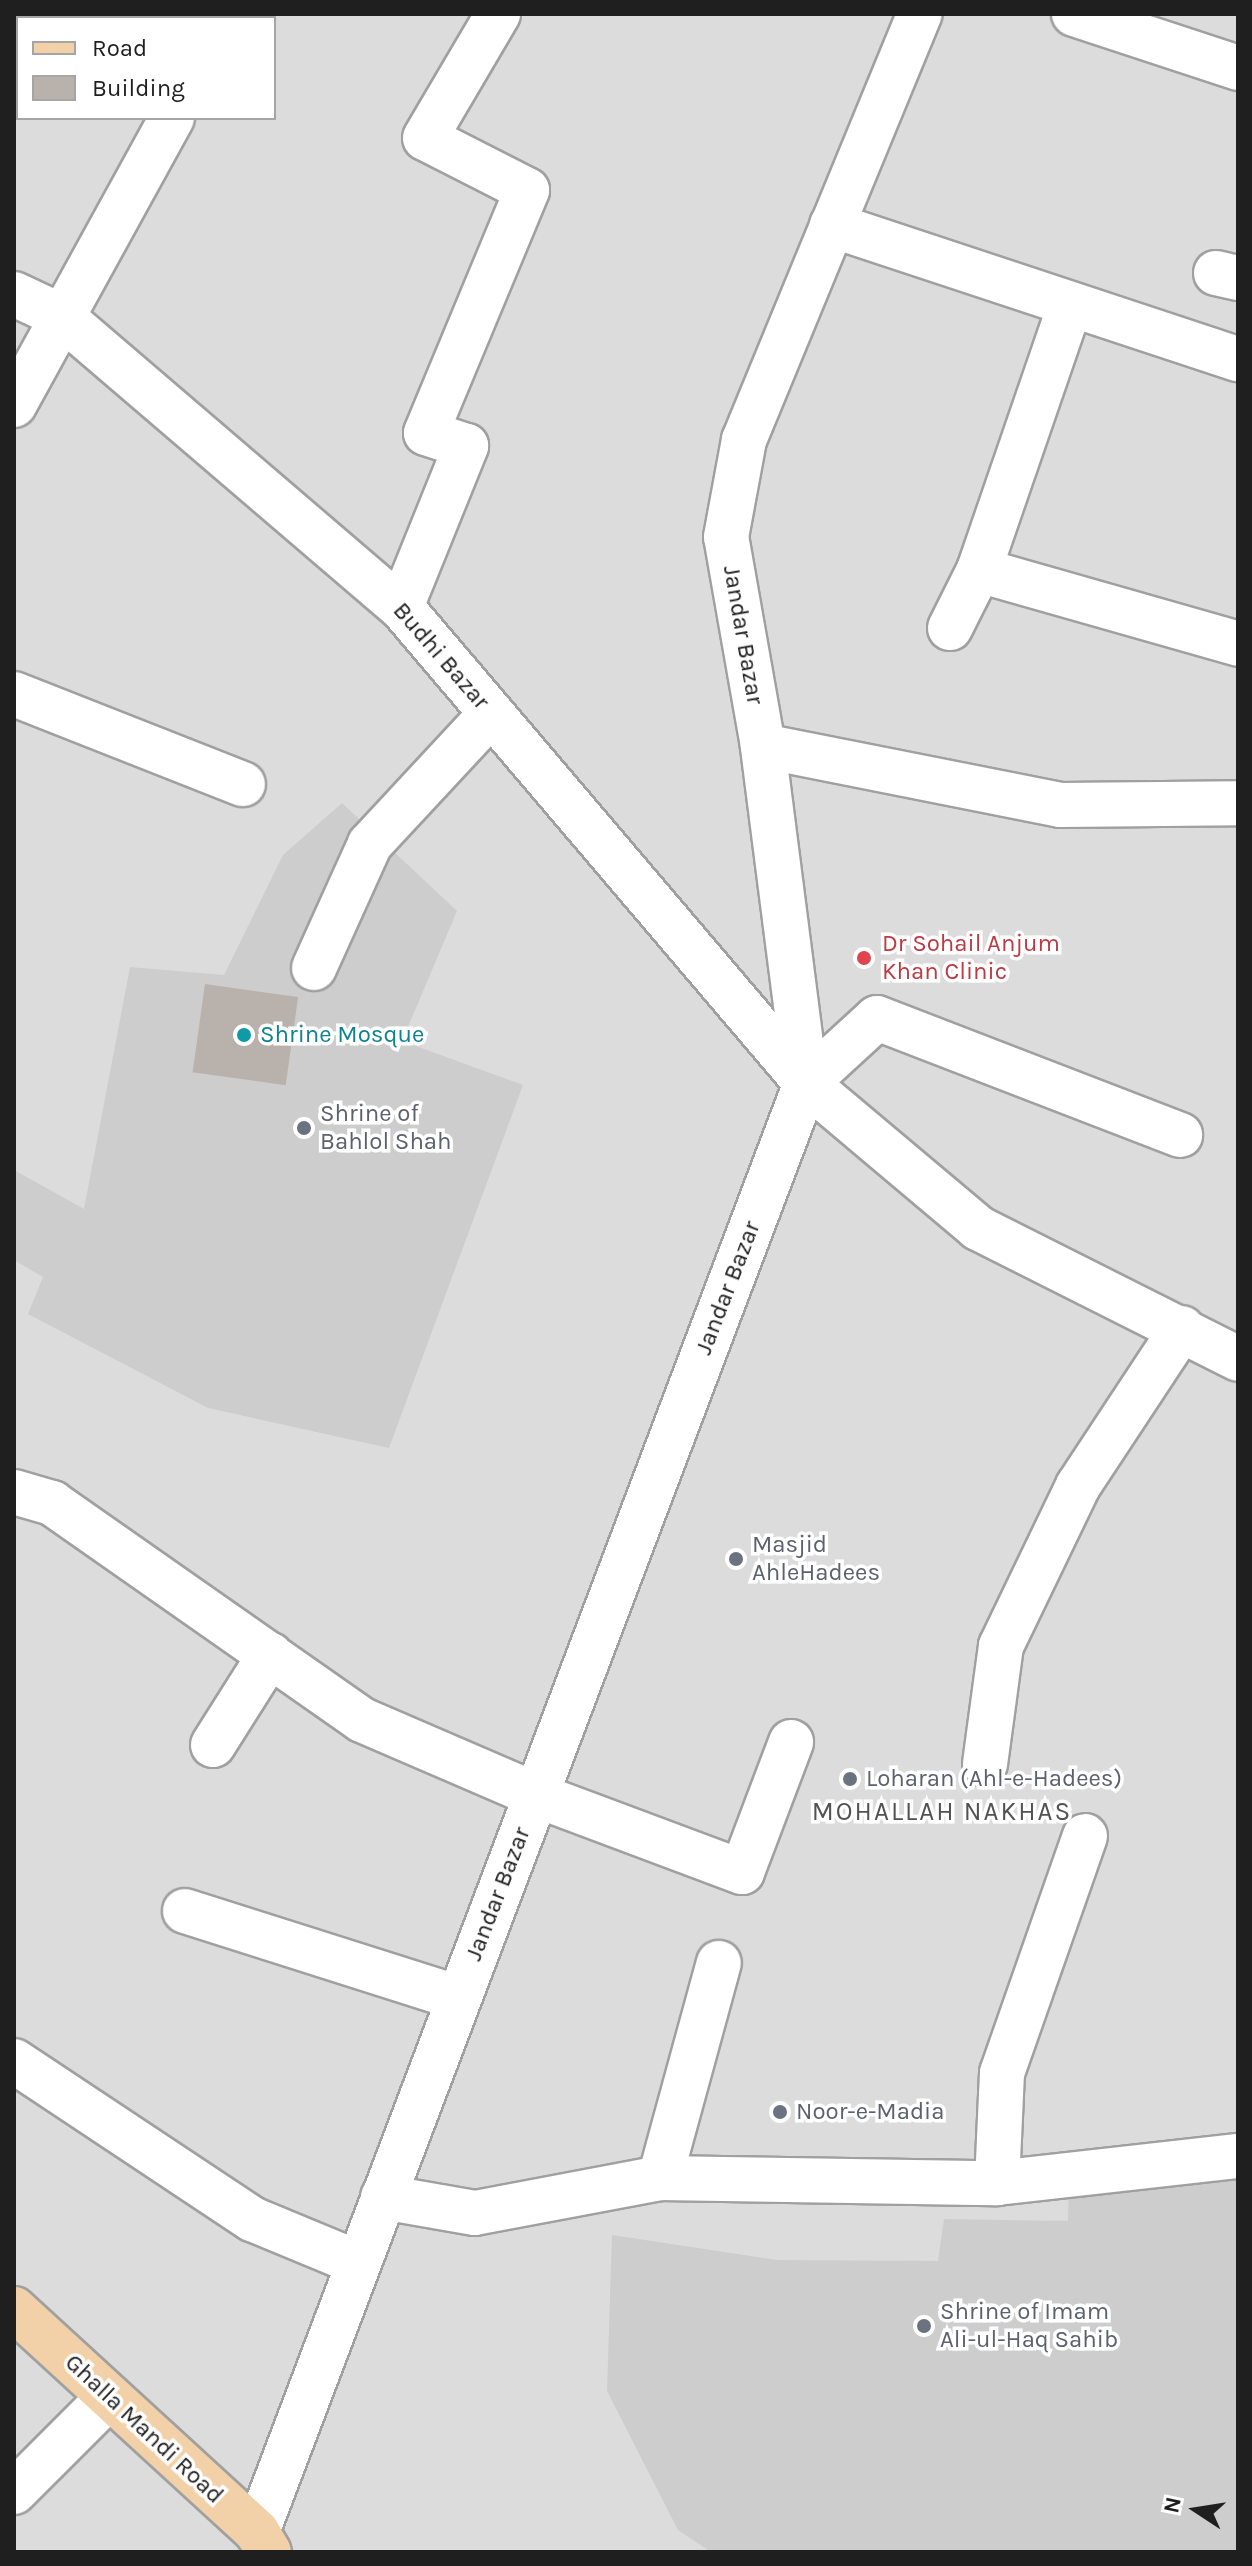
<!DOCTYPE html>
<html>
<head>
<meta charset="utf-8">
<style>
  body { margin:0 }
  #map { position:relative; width:1252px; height:2566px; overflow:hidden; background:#efece6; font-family:Karla,sans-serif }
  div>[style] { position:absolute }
  .residential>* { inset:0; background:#dddcdc }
  .religious>* { inset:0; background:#cdcdcd }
  .building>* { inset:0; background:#b8b1ac; transform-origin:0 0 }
  .roads { filter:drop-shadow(2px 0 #a0a0a0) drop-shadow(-2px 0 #a0a0a0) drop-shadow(0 2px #a0a0a0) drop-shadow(0 -2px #a0a0a0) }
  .minor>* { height:44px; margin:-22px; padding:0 22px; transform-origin:22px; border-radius:22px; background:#fff }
  .major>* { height:44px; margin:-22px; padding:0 22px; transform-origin:22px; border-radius:22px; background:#f2d0a8 }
  .dots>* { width:22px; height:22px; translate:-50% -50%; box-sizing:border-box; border:4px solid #fff; border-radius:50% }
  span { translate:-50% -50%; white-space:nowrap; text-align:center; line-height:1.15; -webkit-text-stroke:7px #fff; paint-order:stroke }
  .street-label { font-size:24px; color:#1f1f1f }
  .health-label { font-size:24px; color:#be3a42 }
  .left { translate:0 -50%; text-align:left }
  .culture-label { font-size:24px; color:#0d838f }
  .worship-label { font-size:24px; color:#5b616d }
  .neighbourhood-label { font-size:26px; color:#525252; letter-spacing:2px }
  .frame { position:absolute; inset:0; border:16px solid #1f1f1f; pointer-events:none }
  .legend { position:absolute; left:16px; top:16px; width:260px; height:104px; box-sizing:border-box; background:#fff; border:2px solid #a5a5a5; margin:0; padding:10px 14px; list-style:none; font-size:24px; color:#1f1f1f }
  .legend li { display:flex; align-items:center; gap:16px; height:40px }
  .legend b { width:40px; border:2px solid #a5a5a5 }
  .north { position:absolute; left:1156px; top:2470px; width:80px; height:80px; -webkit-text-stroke:6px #fff; paint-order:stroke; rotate:282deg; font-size:22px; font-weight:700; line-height:32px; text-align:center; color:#1f1f1f }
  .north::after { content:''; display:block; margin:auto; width:28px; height:36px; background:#1f1f1f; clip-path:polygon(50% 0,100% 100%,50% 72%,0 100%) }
</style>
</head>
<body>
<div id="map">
  <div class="residential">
    <div style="clip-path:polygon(evenodd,14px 14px,1238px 14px,1238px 2552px,14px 2552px,14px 14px,18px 18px,274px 18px,274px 118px,18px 118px,18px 18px)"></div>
  </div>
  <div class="religious">
    <div style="clip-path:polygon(342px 803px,457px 911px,402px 1041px,523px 1085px,389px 1448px,208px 1408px,28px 1314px,43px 1277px,14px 1260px,14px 1170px,84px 1209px,130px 967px,224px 975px,283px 855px)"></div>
    <div style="clip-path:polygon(1238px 2156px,1238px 2552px,711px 2552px,678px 2530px,607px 2391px,612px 2235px,777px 2260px,938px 2261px,944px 2219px,1068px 2221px,1069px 2175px)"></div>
  </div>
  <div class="building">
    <div style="left:205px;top:984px;width:94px;height:89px;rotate:8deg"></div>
  </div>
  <div class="roads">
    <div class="minor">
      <div style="left:1074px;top:14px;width:173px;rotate:18.2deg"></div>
      <div style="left:229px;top:18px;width:4px;rotate:-63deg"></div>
      <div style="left:832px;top:225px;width:428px;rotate:18.3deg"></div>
      <div style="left:1216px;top:273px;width:23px;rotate:13deg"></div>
      <div style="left:14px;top:294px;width:52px;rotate:25.1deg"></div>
      <div style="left:61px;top:316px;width:448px;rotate:40.6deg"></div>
      <div style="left:401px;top:607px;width:625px;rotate:49.61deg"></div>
      <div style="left:806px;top:1083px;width:225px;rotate:40.1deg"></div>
      <div style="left:978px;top:1228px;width:291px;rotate:26.7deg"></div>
      <div style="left:14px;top:405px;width:328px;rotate:-61.2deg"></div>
      <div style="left:979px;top:570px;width:269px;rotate:15.9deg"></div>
      <div style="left:401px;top:607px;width:174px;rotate:-68deg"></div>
      <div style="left:466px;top:446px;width:42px;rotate:-162deg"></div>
      <div style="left:426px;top:433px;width:263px;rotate:-67.4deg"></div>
      <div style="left:527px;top:190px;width:114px;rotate:-153deg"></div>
      <div style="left:425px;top:138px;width:144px;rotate:-59.5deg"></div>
      <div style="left:950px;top:628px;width:65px;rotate:-63.4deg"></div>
      <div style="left:979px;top:570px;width:280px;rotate:-71deg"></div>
      <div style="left:14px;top:694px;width:246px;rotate:21.5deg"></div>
      <div style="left:763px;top:746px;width:304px;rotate:11.2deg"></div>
      <div style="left:1061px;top:805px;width:177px;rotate:-0.6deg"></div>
      <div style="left:314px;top:968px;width:136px;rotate:-65.7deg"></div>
      <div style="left:370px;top:844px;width:178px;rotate:-47.1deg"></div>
      <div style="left:806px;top:1083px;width:96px;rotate:-42.5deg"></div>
      <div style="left:877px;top:1018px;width:325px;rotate:21.1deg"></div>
      <div style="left:14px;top:1492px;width:40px;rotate:16deg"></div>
      <div style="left:52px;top:1503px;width:378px;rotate:35deg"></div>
      <div style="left:362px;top:1720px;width:189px;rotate:23.3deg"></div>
      <div style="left:536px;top:1795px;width:220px;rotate:20.5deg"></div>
      <div style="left:742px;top:1872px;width:139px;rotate:-69.3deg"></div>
      <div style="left:213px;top:1745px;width:107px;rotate:-57.7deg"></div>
      <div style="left:985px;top:1764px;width:119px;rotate:-82.3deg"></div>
      <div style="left:1001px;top:1646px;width:178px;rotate:-64.3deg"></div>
      <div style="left:1078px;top:1486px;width:189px;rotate:-56.6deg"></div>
      <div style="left:185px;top:1911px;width:287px;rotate:17.6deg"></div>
      <div style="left:14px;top:2061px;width:286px;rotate:33.6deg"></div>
      <div style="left:252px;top:2219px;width:115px;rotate:22.5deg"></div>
      <div style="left:660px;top:2178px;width:223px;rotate:-74.7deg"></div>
      <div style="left:997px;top:2183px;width:110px;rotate:-87.4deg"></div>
      <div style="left:1002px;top:2073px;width:251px;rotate:-70.7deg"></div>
      <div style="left:383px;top:2197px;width:93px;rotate:9.9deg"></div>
      <div style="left:475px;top:2213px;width:188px;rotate:-10.7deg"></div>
      <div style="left:660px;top:2178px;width:337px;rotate:0.9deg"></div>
      <div style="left:997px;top:2183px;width:243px;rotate:-6.4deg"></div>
      <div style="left:14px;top:2492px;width:134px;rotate:-45deg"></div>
      <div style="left:257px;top:2532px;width:1550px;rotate:-69.25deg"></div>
      <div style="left:806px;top:1083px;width:340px;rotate:-97.3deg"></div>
      <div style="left:763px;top:746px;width:212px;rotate:-100deg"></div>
      <div style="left:726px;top:537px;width:99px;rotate:-79.5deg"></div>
      <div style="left:744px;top:440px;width:461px;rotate:-67.6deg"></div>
    </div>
    <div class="major">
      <div style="left:14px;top:2309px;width:330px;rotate:42.5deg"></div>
      <div style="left:257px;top:2532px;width:23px;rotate:59deg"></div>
    </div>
  </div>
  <div class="dots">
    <div style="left:864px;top:958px;background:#e0444e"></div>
    <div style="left:244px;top:1035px;background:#0f9aa8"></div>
    <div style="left:304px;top:1128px;background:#6b7280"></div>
    <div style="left:736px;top:1559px;background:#6b7280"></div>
    <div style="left:850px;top:1779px;background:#6b7280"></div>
    <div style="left:780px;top:2112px;background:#6b7280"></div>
    <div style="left:924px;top:2326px;background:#6b7280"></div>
  </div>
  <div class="street-label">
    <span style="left:743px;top:635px;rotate:80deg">Jandar Bazar</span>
    <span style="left:441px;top:656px;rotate:49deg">Budhi Bazar</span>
    <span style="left:728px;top:1288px;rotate:-69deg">Jandar Bazar</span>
    <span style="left:498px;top:1894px;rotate:-69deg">Jandar Bazar</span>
    <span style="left:144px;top:2429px;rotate:43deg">Ghalla Mandi Road</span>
  </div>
  <div class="health-label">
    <span class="left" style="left:882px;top:958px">Dr Sohail Anjum<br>Khan Clinic</span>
  </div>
  <div class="culture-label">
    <span class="left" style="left:260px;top:1035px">Shrine Mosque</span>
  </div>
  <div class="worship-label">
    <span class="left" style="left:320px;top:1128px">Shrine of<br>Bahlol Shah</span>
    <span class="left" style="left:752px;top:1559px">Masjid<br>AhleHadees</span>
    <span class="left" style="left:866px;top:1779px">Loharan (Ahl-e-Hadees)</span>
    <span class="left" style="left:796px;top:2112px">Noor-e-Madia</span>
    <span class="left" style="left:940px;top:2326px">Shrine of Imam<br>Ali-ul-Haq Sahib</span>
  </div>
  <div class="neighbourhood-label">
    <span style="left:942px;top:1812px">MOHALLAH NAKHAS</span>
  </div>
  <div class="frame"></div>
  <ul class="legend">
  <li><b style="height:10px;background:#f2d0a8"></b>Road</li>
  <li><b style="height:22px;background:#b8b1ac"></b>Building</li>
  </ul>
  <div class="north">N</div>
</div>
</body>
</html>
